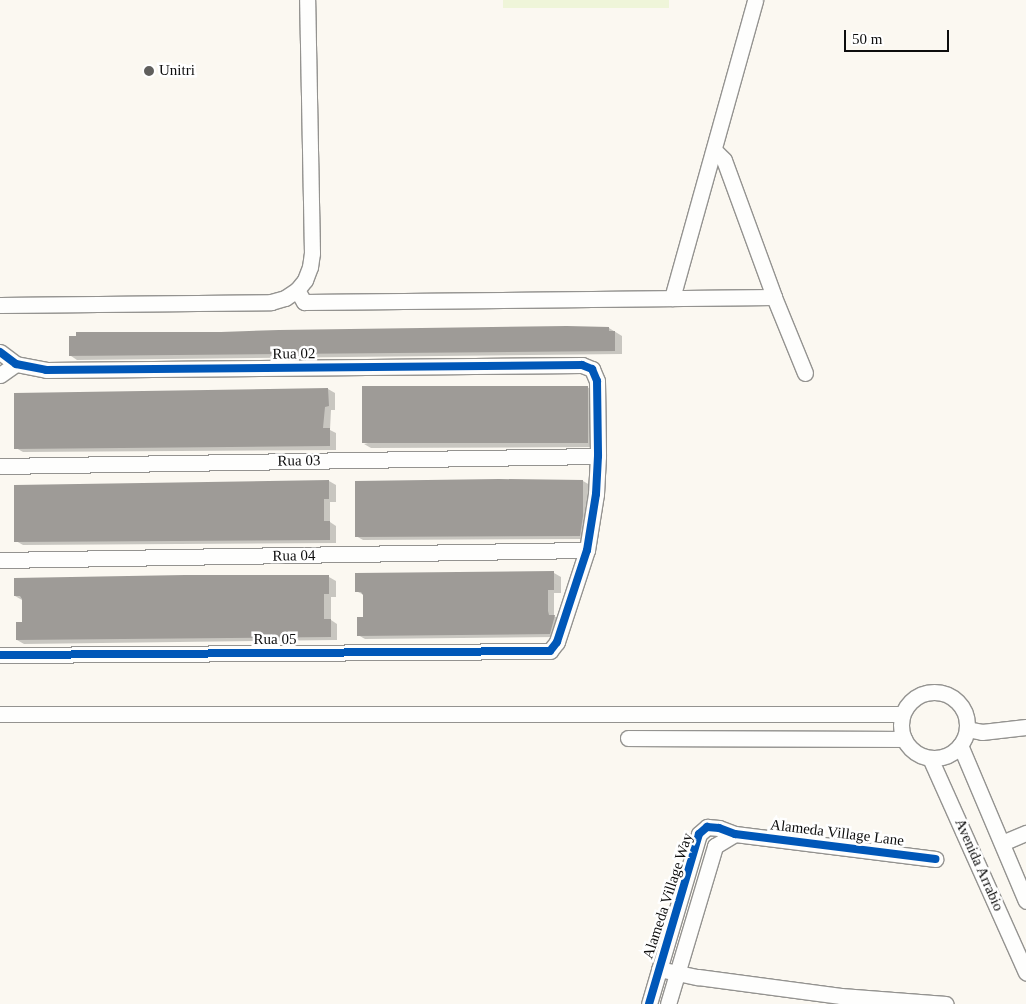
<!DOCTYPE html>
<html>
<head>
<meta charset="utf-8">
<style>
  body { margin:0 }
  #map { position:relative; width:1026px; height:1004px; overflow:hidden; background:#fbf8f1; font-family:"Times New Roman",serif }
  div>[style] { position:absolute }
  .pitch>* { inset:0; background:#eff5d9; transform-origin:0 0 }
  .shadow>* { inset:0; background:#0003 }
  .building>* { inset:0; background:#9e9b97; transform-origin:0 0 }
  .roads { filter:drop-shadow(1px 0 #949390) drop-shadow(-1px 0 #949390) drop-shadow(0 1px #949390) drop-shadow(0 -1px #949390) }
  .minor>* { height:15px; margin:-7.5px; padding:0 7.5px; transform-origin:7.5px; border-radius:7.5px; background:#fefefd }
  .minor>.ring { margin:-7.5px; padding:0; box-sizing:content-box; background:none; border:15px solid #fefefd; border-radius:50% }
  .cycleway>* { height:8px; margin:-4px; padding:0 4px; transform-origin:4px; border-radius:4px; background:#0057b8 }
  .dots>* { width:14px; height:14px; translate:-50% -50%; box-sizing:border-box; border:2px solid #fff; border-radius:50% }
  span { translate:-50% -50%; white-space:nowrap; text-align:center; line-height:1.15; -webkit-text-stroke:5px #fff; paint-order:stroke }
  .poi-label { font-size:15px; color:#0d0d0d }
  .left { translate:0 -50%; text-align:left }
  .street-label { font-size:15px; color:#0d0d0d }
  .scale { position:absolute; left:844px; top:30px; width:105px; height:22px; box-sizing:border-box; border:2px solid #0d0d0d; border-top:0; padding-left:6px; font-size:15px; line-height:18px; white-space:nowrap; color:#0d0d0d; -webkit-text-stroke:4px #fff; paint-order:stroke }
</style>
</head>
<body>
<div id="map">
  <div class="pitch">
    <div style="left:503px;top:0;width:166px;height:8px"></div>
  </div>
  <div class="shadow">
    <div style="clip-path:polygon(609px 328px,622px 336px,622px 354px,77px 360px,71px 356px)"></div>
    <div style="clip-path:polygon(587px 387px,594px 391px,595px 447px,371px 448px,364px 444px)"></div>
    <div style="clip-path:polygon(328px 389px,335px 393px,335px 410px,331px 410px,330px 430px,336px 433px,336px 450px,23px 452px,16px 448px,15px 394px)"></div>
    <div style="clip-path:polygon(329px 481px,336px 485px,336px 502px,330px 502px,330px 522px,336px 526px,336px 543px,23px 545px,16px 541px)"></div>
    <div style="clip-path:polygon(583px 481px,590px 485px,587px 539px,363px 540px,356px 536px)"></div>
    <div style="clip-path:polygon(554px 573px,561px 577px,561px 593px,554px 593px,554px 616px,562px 621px,557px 637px,365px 639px,358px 635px,364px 618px,364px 595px,356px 591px)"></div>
    <div style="clip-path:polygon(329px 577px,336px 581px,336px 597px,331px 597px,331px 620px,337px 624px,337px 640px,24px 644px,17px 640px,24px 623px,22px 600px,15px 596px,15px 579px)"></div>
  </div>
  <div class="building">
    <div style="clip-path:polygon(567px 326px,609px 327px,609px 331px,615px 331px,615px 351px,69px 356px,69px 336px,76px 336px,76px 332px,221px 332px,279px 330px)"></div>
    <div style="left:588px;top:386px;width:57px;height:226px;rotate:90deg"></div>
    <div style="clip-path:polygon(328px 388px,329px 406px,325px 407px,323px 428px,330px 428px,330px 446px,14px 449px,14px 393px)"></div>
    <div style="clip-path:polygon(499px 479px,583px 480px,583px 516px,580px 536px,355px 537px,355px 481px)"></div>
    <div style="clip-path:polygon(329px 480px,329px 499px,324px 499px,324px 521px,330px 521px,330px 540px,14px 542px,14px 485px)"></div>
    <div style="clip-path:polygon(554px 571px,554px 590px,548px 590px,548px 611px,549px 615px,555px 615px,550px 634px,357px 636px,357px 617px,363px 617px,363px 595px,361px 592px,355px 592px,355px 573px)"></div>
    <div style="clip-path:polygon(185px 575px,329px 575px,329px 594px,324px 594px,324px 619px,331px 619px,331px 637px,16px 640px,16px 622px,22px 622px,22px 599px,20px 596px,14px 596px,14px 578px)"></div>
  </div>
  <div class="roads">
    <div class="minor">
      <div style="left:714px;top:150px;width:14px;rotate:45deg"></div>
      <div style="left:724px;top:160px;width:146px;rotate:69.9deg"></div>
      <div style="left:774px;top:297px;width:82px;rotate:67.8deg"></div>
      <div style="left:297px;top:290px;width:14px;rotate:60deg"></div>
      <div style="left:304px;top:302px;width:470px;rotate:-0.6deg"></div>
      <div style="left:672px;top:298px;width:309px;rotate:-74.4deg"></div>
      <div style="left:0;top:305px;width:271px;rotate:-0.6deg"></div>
      <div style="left:271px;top:302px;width:15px;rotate:-16deg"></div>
      <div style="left:285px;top:298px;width:14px;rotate:-34deg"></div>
      <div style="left:297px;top:290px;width:13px;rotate:-51deg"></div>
      <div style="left:305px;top:280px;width:14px;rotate:-69deg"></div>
      <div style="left:310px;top:267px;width:14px;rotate:-82deg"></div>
      <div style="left:312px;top:253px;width:253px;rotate:-91.1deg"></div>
      <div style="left:0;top:352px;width:20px;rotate:37deg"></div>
      <div style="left:16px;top:364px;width:31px;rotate:11deg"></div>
      <div style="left:46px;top:370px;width:536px;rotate:-0.53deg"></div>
      <div style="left:582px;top:365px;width:11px;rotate:22deg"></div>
      <div style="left:592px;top:369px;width:13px;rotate:67deg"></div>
      <div style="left:597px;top:381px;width:75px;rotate:89.2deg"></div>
      <div style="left:598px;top:456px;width:38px;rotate:93deg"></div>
      <div style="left:596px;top:494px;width:57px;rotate:99.1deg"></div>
      <div style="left:587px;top:550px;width:97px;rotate:108.1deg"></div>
      <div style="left:557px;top:642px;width:11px;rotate:128deg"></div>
      <div style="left:550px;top:651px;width:550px;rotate:179.58deg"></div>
      <div style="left:0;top:375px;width:19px;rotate:-35deg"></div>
      <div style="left:0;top:466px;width:598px;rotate:-0.96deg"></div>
      <div style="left:0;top:560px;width:587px;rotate:-0.98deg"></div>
      <div class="ring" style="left:901px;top:692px;width:51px;height:51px"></div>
      <div style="left:0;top:714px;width:902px"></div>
      <div style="left:967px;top:729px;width:15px;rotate:11deg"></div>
      <div style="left:982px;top:732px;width:44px;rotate:-6.5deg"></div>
      <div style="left:628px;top:738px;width:276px;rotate:0.2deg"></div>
      <div style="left:960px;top:745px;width:169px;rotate:67.1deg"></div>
      <div style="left:930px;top:758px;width:235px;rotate:65.9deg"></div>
      <div style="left:1002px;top:843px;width:26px;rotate:-23deg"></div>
      <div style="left:659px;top:969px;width:40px;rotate:12deg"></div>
      <div style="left:698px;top:977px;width:144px;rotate:7.6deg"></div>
      <div style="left:841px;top:996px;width:105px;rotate:4.4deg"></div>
      <div style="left:649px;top:1004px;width:177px;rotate:-73.6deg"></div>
      <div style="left:699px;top:834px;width:11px;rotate:-41deg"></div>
      <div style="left:707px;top:827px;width:12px;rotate:5deg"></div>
      <div style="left:719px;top:828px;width:17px;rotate:21deg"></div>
      <div style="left:735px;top:834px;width:202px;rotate:7.1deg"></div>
      <div style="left:668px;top:1004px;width:165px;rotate:-73.4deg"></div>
      <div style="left:715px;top:846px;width:23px;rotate:-31deg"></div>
    </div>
  </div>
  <div class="cycleway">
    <div style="left:0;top:352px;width:20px;rotate:37deg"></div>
    <div style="left:16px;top:364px;width:31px;rotate:11deg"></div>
    <div style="left:46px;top:370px;width:536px;rotate:-0.53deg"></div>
    <div style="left:582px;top:365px;width:11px;rotate:22deg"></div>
    <div style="left:592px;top:369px;width:13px;rotate:67deg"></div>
    <div style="left:597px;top:381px;width:75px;rotate:89.2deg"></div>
    <div style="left:598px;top:456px;width:38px;rotate:93deg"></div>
    <div style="left:596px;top:494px;width:57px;rotate:99.1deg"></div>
    <div style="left:587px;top:550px;width:97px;rotate:108.1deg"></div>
    <div style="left:557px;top:642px;width:11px;rotate:128deg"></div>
    <div style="left:550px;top:651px;width:550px;rotate:179.58deg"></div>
    <div style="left:649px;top:1004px;width:177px;rotate:-73.6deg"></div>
    <div style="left:699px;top:834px;width:11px;rotate:-41deg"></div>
    <div style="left:707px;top:827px;width:12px;rotate:5deg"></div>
    <div style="left:719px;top:828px;width:17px;rotate:21deg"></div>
    <div style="left:735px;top:834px;width:202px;rotate:7.1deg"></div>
  </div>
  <div class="dots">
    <div style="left:149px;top:71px;background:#605f5d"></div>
  </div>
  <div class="poi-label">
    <span class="left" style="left:159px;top:71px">Unitri</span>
  </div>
  <div class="street-label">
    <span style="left:294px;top:354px;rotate:-1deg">Rua 02</span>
    <span style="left:299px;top:461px;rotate:-1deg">Rua 03</span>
    <span style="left:294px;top:556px;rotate:-1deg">Rua 04</span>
    <span style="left:275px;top:640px">Rua 05</span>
    <span style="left:837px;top:833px;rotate:7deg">Alameda Village Lane</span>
    <span style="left:979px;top:865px;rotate:66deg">Avenida Arrabio</span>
    <span style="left:668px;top:896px;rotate:-72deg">Alameda Village Way</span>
  </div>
  <div class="scale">50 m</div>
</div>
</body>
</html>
